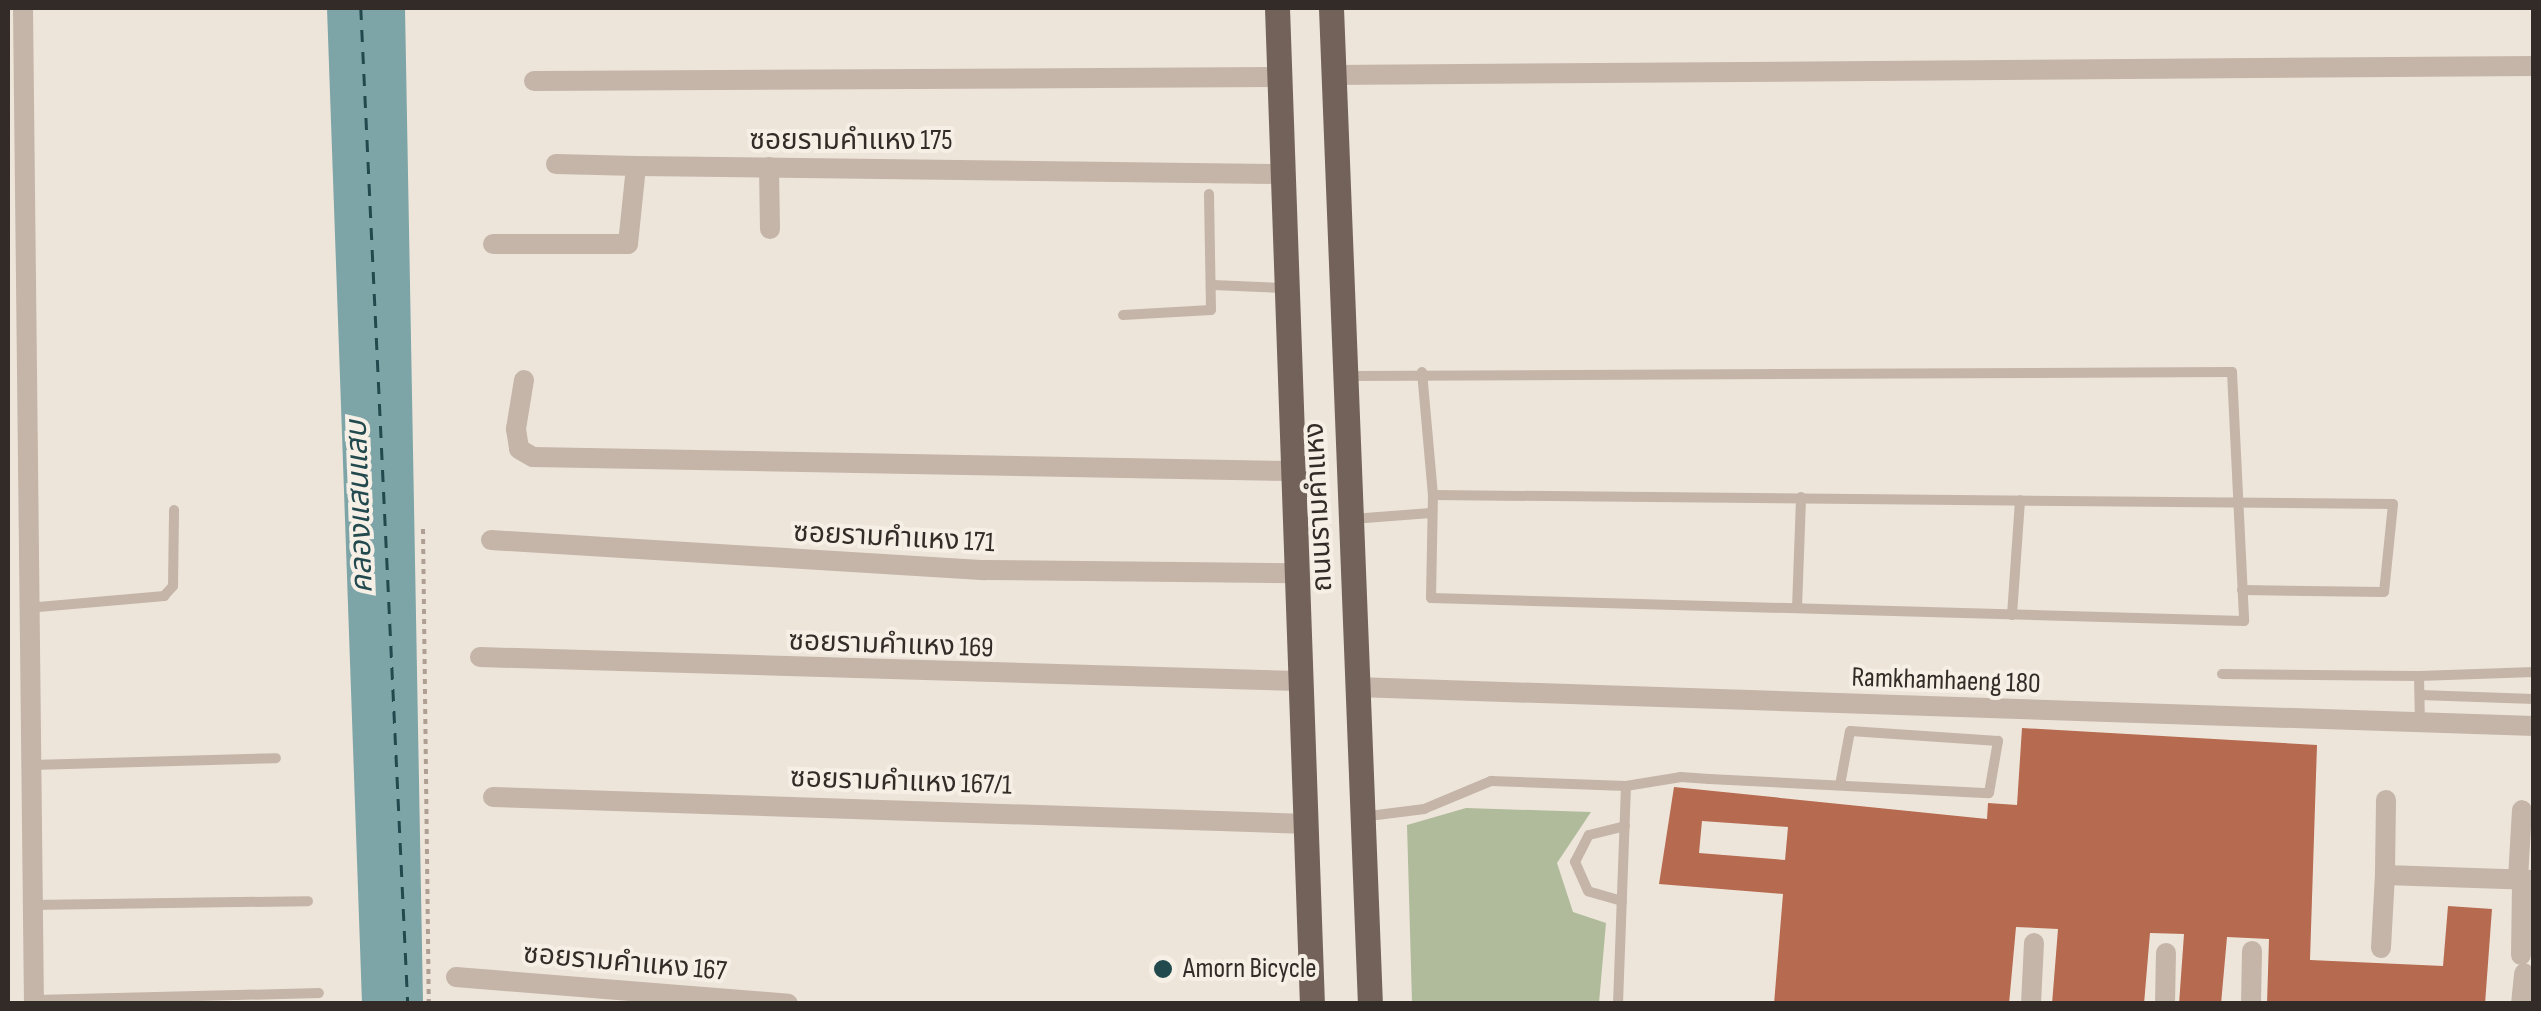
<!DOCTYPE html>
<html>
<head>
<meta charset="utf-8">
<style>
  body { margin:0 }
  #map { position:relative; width:2541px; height:1011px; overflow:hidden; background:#eee5da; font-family:"Sofia Sans Condensed","Noto Sans Thai",sans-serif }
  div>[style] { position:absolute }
  .green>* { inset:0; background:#b0bb9c }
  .water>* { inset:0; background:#7da4a7 }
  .ferry>* { height:2.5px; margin-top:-1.25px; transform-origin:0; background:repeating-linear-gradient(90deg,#224a4e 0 12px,transparent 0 22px) }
  .building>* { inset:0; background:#b66a4f }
  .path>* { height:4px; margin-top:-2px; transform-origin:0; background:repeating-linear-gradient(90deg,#af9f92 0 5px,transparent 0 10px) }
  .lane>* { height:10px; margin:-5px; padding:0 5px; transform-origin:5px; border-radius:5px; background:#c4b5a8 }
  .street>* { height:20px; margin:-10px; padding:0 10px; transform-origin:10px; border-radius:10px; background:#c4b5a8 }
  .primary>* { height:25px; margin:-12.5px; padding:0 12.5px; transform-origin:12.5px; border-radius:12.5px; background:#72625a }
  .dots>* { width:28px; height:28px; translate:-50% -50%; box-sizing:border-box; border:5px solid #f6efe6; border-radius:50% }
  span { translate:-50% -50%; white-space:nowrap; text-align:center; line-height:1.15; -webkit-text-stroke:8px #f6efe6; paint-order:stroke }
  .street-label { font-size:28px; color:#322b27 }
  .poi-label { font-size:28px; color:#322b27 }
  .left { translate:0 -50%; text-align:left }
  .water-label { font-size:30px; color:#224a4e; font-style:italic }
  .frame { position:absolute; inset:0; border:10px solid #322b27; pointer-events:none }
</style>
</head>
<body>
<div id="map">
  <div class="green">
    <div style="clip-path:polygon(1466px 808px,1591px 812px,1557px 863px,1573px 912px,1606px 923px,1599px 1003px,1412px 1003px,1407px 825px)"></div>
  </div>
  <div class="water">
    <div style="clip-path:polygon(327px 8px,405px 8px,423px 1003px,362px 1003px)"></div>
  </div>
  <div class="ferry">
    <div style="left:361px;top:8px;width:997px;rotate:87.3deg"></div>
  </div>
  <div class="building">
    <div style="clip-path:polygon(evenodd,2022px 728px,2317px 745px,2310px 960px,2443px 966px,2448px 906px,2492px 909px,2485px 1004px,2267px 1004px,2269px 939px,2227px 937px,2221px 1004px,2179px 1004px,2184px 934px,2150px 933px,2144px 1004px,2052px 1004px,2058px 929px,2016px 927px,2009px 1004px,1774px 1004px,1783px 894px,1659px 884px,1674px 787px,1987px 819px,1988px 803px,2017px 805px,2022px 728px,1702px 821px,1788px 827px,1785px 860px,1699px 853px,1702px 821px)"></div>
  </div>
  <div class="path">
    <div style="left:423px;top:529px;width:475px;rotate:89.3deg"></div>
  </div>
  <div class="lane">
    <div style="left:1213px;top:285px;width:71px;rotate:2.4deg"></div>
    <div style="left:1123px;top:315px;width:88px;rotate:-3.3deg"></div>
    <div style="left:1211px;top:310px;width:116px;rotate:-91deg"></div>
    <div style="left:1422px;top:372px;width:123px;rotate:84.9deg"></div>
    <div style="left:1433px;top:495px;width:960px;rotate:0.54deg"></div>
    <div style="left:2393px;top:504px;width:88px;rotate:95.8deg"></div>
    <div style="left:2384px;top:592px;width:142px;rotate:-179.2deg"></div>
    <div style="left:1348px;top:376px;width:884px;rotate:-0.26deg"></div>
    <div style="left:2232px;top:372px;width:249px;rotate:87.2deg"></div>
    <div style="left:2244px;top:621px;width:813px;rotate:-178.38deg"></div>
    <div style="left:1431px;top:598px;width:103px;rotate:-88.9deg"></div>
    <div style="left:1352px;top:519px;width:79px;rotate:-4.3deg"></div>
    <div style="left:27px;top:608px;width:138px;rotate:-5deg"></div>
    <div style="left:164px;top:596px;width:13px;rotate:-48deg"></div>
    <div style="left:173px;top:586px;width:76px;rotate:-89.2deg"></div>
    <div style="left:1797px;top:608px;width:111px;rotate:-87.9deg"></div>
    <div style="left:2012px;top:615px;width:115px;rotate:-86deg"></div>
    <div style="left:2222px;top:674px;width:197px;rotate:0.6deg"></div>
    <div style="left:2419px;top:676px;width:46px;rotate:88.8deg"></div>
    <div style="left:2419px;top:676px;width:115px;rotate:-2deg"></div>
    <div style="left:2420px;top:695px;width:114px;rotate:2deg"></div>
    <div style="left:32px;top:765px;width:244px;rotate:-1.6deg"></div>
    <div style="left:1361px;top:817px;width:64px;rotate:-7.2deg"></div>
    <div style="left:1424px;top:809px;width:73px;rotate:-22.7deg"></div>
    <div style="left:1491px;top:781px;width:135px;rotate:2.1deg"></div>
    <div style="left:1626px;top:786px;width:56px;rotate:-9.3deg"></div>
    <div style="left:1681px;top:777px;width:28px;rotate:4deg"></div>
    <div style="left:1709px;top:779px;width:280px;rotate:2.9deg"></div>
    <div style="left:1989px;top:793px;width:53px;rotate:-80.2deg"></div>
    <div style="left:1998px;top:741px;width:148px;rotate:-176.1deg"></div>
    <div style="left:1850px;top:731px;width:55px;rotate:100.5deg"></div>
    <div style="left:1622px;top:901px;width:35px;rotate:-164deg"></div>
    <div style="left:1588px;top:891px;width:32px;rotate:-114deg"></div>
    <div style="left:1575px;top:862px;width:30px;rotate:-63deg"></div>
    <div style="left:1589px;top:835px;width:37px;rotate:-14deg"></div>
    <div style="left:32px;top:905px;width:276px;rotate:-0.8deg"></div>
    <div style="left:35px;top:1000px;width:284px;rotate:-1.4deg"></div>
    <div style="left:1618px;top:1004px;width:218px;rotate:-87.9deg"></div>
  </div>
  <div class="street">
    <div style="left:23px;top:8px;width:996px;rotate:89.37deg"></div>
    <div style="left:1332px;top:75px;width:1202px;rotate:-0.43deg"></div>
    <div style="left:534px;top:81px;width:744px;rotate:-0.31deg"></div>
    <div style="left:556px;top:164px;width:80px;rotate:1.4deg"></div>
    <div style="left:769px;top:167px;width:62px;rotate:89.1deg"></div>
    <div style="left:493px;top:244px;width:135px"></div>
    <div style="left:628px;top:244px;width:78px;rotate:-84.1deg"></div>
    <div style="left:636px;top:166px;width:645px;rotate:0.71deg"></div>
    <div style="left:524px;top:380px;width:50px;rotate:99.3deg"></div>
    <div style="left:516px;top:429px;width:20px;rotate:81deg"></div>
    <div style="left:519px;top:449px;width:16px;rotate:30deg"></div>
    <div style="left:533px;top:457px;width:760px;rotate:1.06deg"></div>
    <div style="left:491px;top:540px;width:495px;rotate:3.5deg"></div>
    <div style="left:985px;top:570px;width:310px;rotate:0.6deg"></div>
    <div style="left:480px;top:657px;width:820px;rotate:1.68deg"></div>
    <div style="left:1356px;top:687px;width:1179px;rotate:1.9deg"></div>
    <div style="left:493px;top:797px;width:815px;rotate:1.9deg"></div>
    <div style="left:2386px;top:800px;width:75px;rotate:90.8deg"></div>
    <div style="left:2385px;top:875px;width:149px;rotate:1.9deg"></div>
    <div style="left:2518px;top:879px;width:69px;rotate:-86.7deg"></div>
    <div style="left:2381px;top:948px;width:73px;rotate:-86.9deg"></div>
    <div style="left:2521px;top:955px;width:75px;rotate:-89.2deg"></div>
    <div style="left:456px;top:977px;width:333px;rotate:4.6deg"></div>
    <div style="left:2031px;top:1004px;width:61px;rotate:-87.2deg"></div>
    <div style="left:2165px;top:1004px;width:51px;rotate:-88.9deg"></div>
    <div style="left:2251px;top:1004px;width:53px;rotate:-88.9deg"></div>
    <div style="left:2521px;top:1004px;width:31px;rotate:-84deg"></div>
  </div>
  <div class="primary">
    <div style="left:1277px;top:8px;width:997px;rotate:87.99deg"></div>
    <div style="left:1331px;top:8px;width:997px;rotate:87.76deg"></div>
  </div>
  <div class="dots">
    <div style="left:1163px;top:969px;background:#224a4e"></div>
  </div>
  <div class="street-label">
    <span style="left:851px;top:141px">ซอยรามคำแหง 175</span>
    <span style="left:1319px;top:507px;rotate:-93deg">ถนนรามคำแหง</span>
    <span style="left:894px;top:538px;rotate:3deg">ซอยรามคำแหง 171</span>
    <span style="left:891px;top:645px;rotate:2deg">ซอยรามคำแหง 169</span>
    <span style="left:1946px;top:681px;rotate:2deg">Ramkhamhaeng 180</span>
    <span style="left:901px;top:782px;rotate:2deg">ซอยรามคำแหง 167/1</span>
    <span style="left:625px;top:963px;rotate:5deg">ซอยรามคำแหง 167</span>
  </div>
  <div class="poi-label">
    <span class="left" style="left:1183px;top:969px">Amorn Bicycle</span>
  </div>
  <div class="water-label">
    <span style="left:360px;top:507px;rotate:-92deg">คลองแสนแสบ</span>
  </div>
  <div class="frame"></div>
</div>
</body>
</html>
